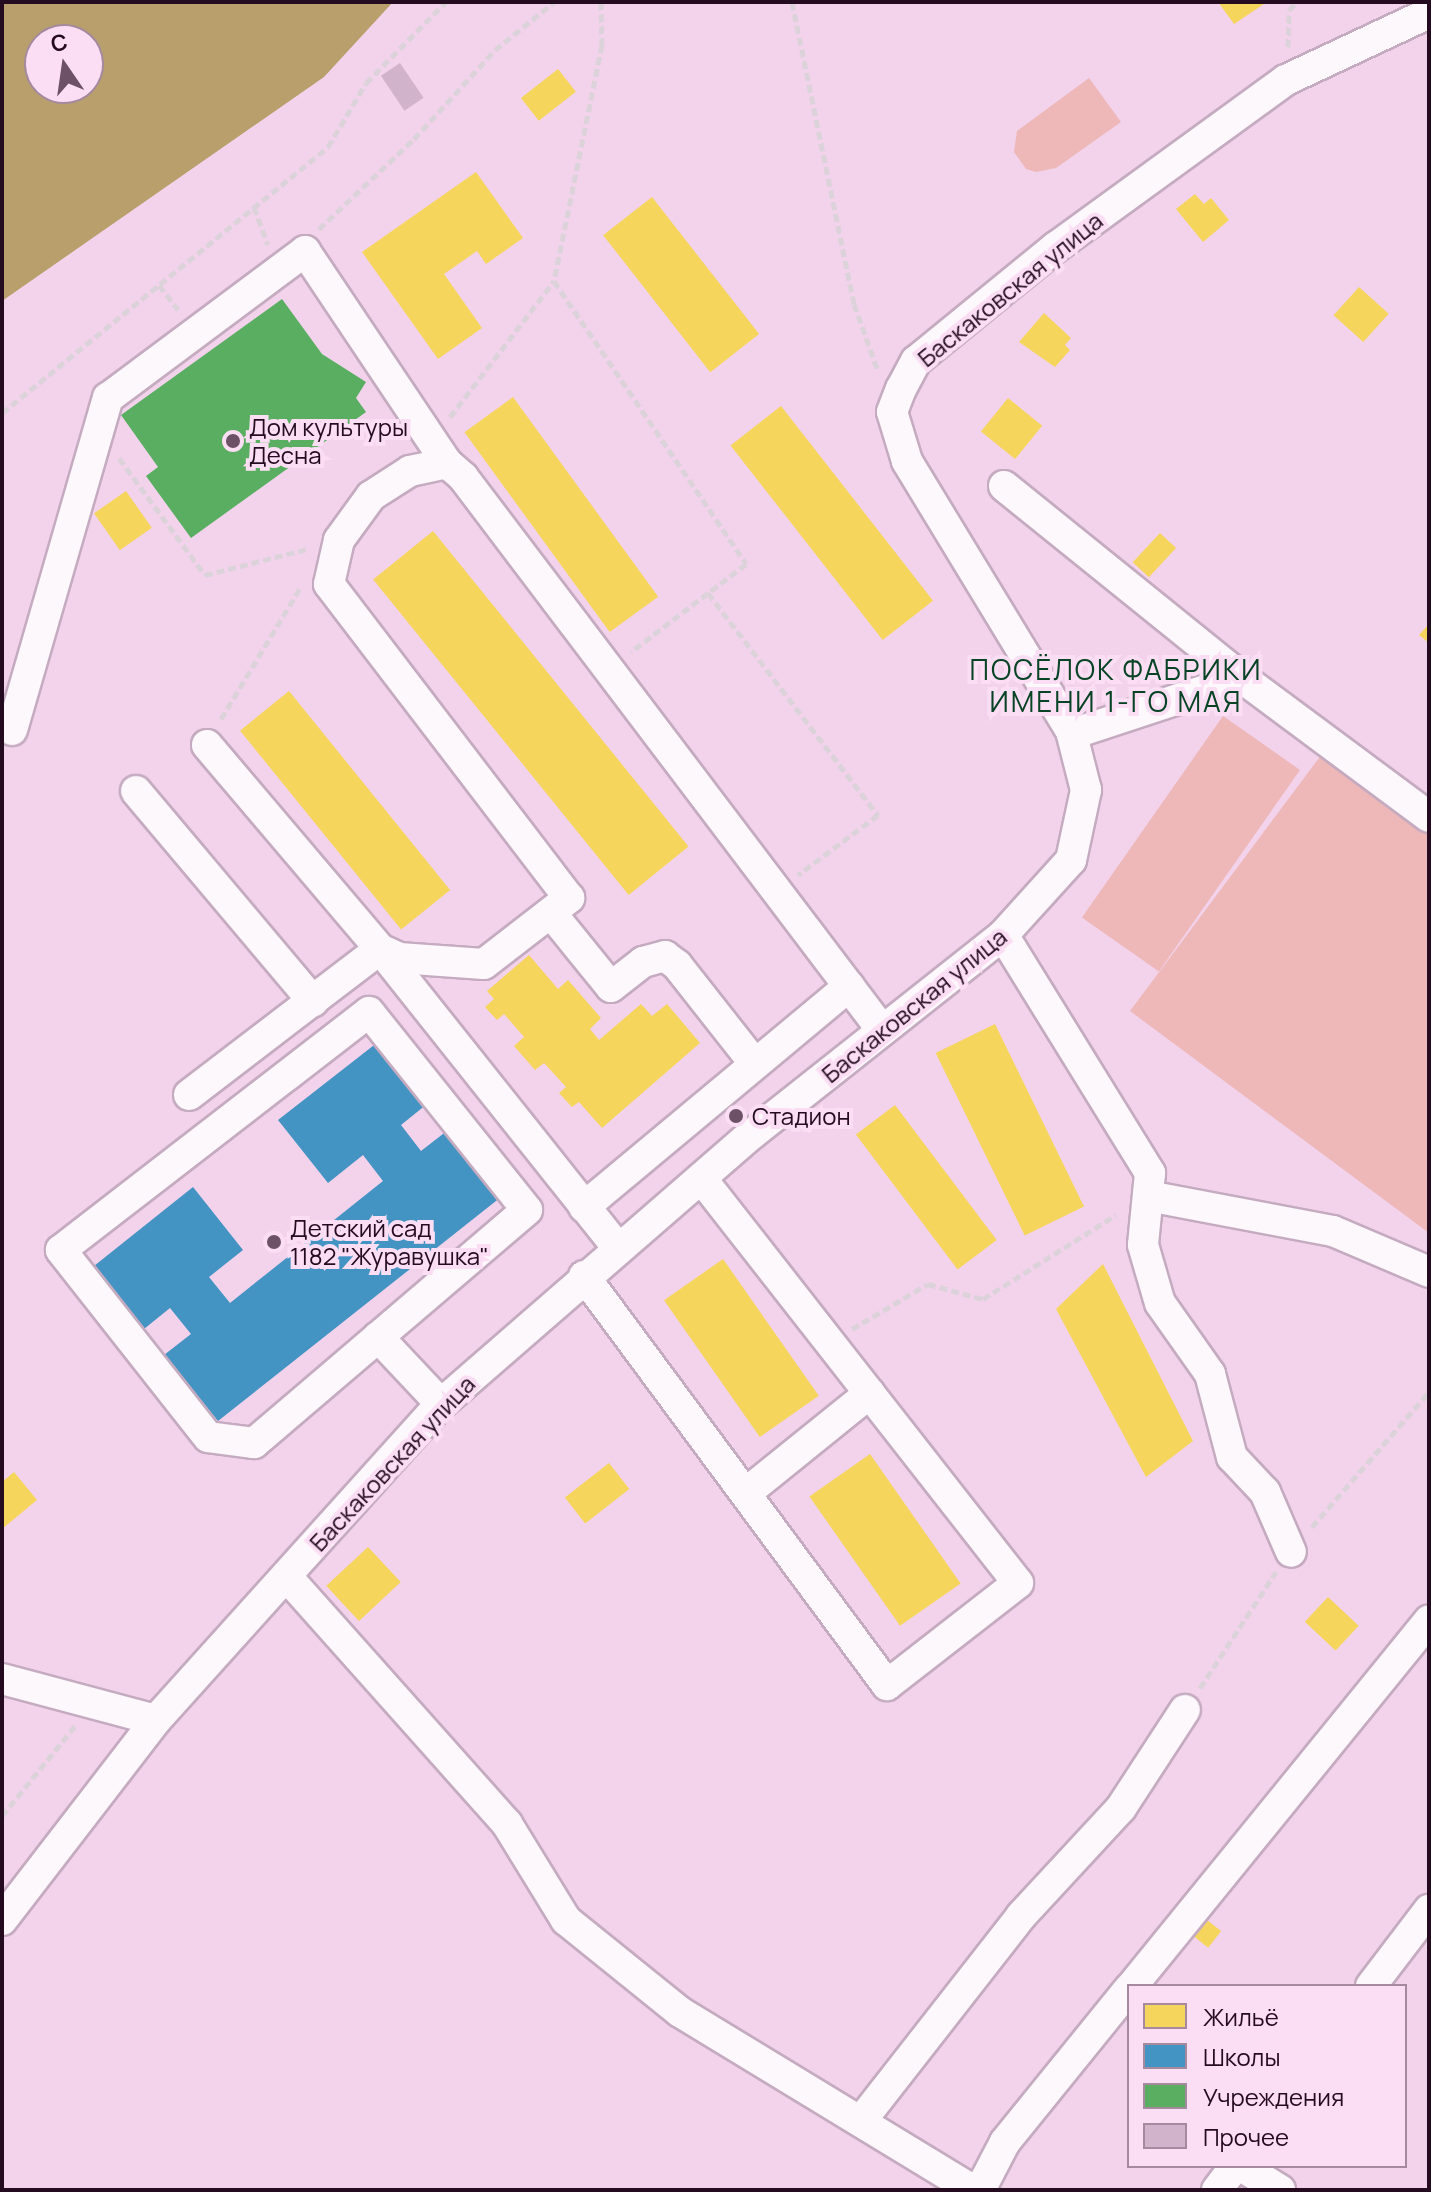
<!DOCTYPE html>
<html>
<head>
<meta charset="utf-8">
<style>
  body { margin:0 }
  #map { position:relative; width:1431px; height:2192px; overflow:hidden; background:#f2d3eb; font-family:Manrope,sans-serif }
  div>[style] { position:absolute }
  .green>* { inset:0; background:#eeb7b8; transform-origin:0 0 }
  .water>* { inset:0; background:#b89f6c }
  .homes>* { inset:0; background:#f6d55c; transform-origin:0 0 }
  .schools>* { inset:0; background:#4393c3 }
  .public>* { inset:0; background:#5aae61 }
  .building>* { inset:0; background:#d1b3cb; transform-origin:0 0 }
  .path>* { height:5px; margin-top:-2.5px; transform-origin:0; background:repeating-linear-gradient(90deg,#dcd2da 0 8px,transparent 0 12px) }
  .roads { filter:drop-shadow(2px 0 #c5abc0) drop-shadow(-2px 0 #c5abc0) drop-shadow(0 2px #c5abc0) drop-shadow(0 -2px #c5abc0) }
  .minor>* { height:30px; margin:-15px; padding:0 15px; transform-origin:15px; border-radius:15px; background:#fdf8fc }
  .dots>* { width:22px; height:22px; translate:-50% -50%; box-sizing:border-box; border:4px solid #fbdef4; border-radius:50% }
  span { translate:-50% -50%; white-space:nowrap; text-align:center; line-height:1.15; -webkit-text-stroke:8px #fbdef4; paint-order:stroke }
  .street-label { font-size:24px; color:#240b20 }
  .poi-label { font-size:24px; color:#240b20 }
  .left { translate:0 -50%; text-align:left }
  .quarter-label { font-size:28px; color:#074324; letter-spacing:2px }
  .frame { position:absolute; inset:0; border:4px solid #240b20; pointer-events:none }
  .legend { position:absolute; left:1127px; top:1984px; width:280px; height:184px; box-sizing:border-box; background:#fbdef4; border:2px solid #a58a9f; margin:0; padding:10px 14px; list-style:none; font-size:24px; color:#240b20 }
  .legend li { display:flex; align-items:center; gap:16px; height:40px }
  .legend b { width:40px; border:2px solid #a58a9f }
  .north { position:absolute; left:24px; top:24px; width:80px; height:80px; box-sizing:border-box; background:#fbdef4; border:2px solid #a58a9f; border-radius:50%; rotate:347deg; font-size:22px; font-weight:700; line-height:32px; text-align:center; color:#240b20 }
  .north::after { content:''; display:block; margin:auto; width:28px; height:36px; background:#6c5167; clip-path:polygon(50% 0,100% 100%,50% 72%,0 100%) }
</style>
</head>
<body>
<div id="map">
  <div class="green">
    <div style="clip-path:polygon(1089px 78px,1121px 122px,1056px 168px,1036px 172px,1026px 169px,1014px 152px,1017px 131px)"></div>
    <div style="left:1223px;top:716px;width:94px;height:246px;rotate:35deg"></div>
    <div style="clip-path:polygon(1322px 754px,1429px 834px,1429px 1233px,1130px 1011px)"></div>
  </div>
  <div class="water">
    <div style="clip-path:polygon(evenodd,2px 2px,393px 2px,324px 77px,2px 301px,2px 2px,40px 40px,88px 40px,88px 88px,40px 88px,40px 40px)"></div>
  </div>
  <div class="homes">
    <div style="clip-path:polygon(1218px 2px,1267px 2px,1234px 24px)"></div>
    <div style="left:558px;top:69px;width:29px;height:47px;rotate:52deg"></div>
    <div style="clip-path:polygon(476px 172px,523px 238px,486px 264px,477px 251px,444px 274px,482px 328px,438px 359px,362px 252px)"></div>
    <div style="clip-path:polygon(1195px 194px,1204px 204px,1211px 198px,1229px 220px,1203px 242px,1176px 209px)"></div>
    <div style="left:652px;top:197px;width:174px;height:62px;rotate:52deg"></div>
    <div style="left:1359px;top:287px;width:40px;height:38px;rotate:42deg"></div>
    <div style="clip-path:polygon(1044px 313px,1071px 338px,1065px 345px,1070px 350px,1055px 367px,1019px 342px)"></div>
    <div style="left:513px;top:397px;width:247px;height:60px;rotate:54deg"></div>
    <div style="left:1008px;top:398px;width:44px;height:43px;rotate:39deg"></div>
    <div style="left:781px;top:406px;width:247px;height:64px;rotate:52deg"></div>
    <div style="left:126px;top:491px;width:45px;height:39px;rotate:55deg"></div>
    <div style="left:433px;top:531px;width:406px;height:77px;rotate:51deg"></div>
    <div style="left:1160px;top:533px;width:22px;height:40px;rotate:43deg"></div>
    <div style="clip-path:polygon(1429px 624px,1429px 643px,1419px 635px)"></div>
    <div style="left:289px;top:691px;width:256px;height:63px;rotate:51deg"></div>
    <div style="clip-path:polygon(529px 955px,558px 989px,568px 980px,601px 1018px,590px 1029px,599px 1040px,641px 1004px,652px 1016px,667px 1004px,700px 1043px,602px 1128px,579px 1102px,572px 1107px,559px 1093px,566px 1087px,544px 1063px,535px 1070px,514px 1046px,524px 1037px,504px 1014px,497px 1020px,485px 1007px,494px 999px,487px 991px)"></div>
    <div style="left:995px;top:1024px;width:203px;height:66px;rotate:64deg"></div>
    <div style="left:895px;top:1105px;width:169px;height:49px;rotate:53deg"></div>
    <div style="left:723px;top:1259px;width:167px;height:72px;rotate:55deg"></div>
    <div style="clip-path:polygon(1103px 1264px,1193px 1441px,1146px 1477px,1056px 1309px)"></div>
    <div style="left:870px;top:1454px;width:158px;height:74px;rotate:55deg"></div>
    <div style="left:609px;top:1463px;width:33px;height:56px;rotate:52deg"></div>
    <div style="clip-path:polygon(14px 1472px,37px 1500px,2px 1529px,2px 1482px)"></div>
    <div style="left:368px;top:1547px;width:48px;height:57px;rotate:47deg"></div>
    <div style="left:1328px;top:1597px;width:42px;height:34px;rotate:43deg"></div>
    <div style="left:1207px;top:1920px;width:18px;height:21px;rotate:38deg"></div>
  </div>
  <div class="schools">
    <div style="clip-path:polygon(378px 1042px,427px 1104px,401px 1125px,421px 1151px,448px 1130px,501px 1197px,218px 1421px,164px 1355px,191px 1334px,170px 1308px,144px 1329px,94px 1266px,193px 1187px,243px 1250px,209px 1277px,230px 1303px,383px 1181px,363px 1155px,328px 1183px,278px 1120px)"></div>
  </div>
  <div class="public">
    <div style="clip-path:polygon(282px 299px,322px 354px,366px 382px,356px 398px,366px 412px,191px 538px,146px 476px,158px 467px,121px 415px)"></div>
  </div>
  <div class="building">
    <div style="left:400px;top:63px;width:42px;height:23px;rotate:56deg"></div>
  </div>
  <div class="path">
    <div style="left:601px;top:2px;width:43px;rotate:88.7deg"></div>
    <div style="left:602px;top:45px;width:241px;rotate:101.5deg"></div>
    <div style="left:554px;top:281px;width:342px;rotate:55.8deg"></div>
    <div style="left:746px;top:564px;width:145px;rotate:142.6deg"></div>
    <div style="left:792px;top:2px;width:308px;rotate:78.4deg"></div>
    <div style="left:854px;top:304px;width:71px;rotate:70.3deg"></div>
    <div style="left:1288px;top:47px;width:37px;rotate:-88deg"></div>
    <div style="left:1289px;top:10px;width:11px;rotate:-45deg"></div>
    <div style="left:254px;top:207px;width:40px;rotate:69.8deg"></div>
    <div style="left:319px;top:229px;width:131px;rotate:-43.5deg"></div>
    <div style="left:414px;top:139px;width:120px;rotate:-47.7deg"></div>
    <div style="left:495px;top:50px;width:76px;rotate:-39.1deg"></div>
    <div style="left:159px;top:285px;width:31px;rotate:52deg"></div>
    <div style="left:2px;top:413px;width:421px;rotate:-39.2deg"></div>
    <div style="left:328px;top:147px;width:74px;rotate:-59.3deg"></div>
    <div style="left:366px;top:83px;width:114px;rotate:-45.4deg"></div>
    <div style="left:450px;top:417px;width:171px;rotate:-52.6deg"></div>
    <div style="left:119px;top:458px;width:145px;rotate:53.7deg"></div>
    <div style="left:205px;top:575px;width:105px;rotate:-14.3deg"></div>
    <div style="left:708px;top:593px;width:280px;rotate:52.6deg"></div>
    <div style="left:878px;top:815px;width:100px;rotate:143.1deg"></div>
    <div style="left:221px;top:719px;width:153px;rotate:-58.9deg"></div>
    <div style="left:852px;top:1329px;width:88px;rotate:-30.6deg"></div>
    <div style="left:928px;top:1284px;width:57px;rotate:15.3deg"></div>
    <div style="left:983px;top:1299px;width:157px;rotate:-32.3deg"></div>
    <div style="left:1312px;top:1527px;width:179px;rotate:-49.1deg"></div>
    <div style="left:1200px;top:1688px;width:139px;rotate:-56.8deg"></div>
    <div style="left:2px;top:1816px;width:116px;rotate:-51deg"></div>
  </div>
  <div class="roads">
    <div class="minor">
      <div style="left:1004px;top:486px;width:306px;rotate:38.9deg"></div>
      <div style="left:12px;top:730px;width:346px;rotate:-73.9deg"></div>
      <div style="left:108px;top:398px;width:246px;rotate:-36.7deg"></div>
      <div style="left:305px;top:251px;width:255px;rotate:56.2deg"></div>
      <div style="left:1072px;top:734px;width:179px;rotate:-18.2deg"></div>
      <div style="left:1242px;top:678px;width:233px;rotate:36.6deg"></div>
      <div style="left:207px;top:745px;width:267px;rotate:49.7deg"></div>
      <div style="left:380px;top:949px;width:21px;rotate:25deg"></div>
      <div style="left:399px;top:958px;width:85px;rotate:4deg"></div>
      <div style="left:484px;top:964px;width:108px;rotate:-37.8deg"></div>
      <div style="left:569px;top:898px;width:395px;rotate:-127.4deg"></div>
      <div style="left:329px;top:584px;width:45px;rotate:-77.2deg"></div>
      <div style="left:339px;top:540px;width:54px;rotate:-54deg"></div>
      <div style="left:371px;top:496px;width:46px;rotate:-32.7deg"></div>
      <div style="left:410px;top:471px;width:38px;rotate:-12deg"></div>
      <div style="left:447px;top:463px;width:21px;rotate:41deg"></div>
      <div style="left:463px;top:477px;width:694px;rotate:52.85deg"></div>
      <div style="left:136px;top:791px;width:275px;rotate:49.9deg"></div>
      <div style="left:551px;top:913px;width:95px;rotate:51deg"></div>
      <div style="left:611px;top:987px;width:41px;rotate:-38deg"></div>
      <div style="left:643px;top:962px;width:23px;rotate:-15deg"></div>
      <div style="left:665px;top:956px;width:15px;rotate:37deg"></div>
      <div style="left:677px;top:965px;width:126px;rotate:51.8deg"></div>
      <div style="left:1003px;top:935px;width:280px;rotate:58.3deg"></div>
      <div style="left:1150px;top:1173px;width:72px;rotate:95.6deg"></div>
      <div style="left:1143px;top:1245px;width:60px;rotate:73.7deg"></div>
      <div style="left:1160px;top:1303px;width:87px;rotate:54.8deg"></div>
      <div style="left:1210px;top:1374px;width:86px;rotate:75.2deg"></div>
      <div style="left:1232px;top:1457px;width:48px;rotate:46.7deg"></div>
      <div style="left:1265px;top:1492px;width:65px;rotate:66.6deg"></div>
      <div style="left:369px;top:1012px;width:253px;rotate:51.4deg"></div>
      <div style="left:527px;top:1210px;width:359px;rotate:139.5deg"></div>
      <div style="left:254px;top:1443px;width:46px;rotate:-172.6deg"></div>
      <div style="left:208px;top:1437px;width:238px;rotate:-128.2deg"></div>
      <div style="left:61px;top:1250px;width:389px;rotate:-37.7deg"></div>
      <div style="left:189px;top:1095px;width:240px;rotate:-37.4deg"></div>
      <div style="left:380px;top:949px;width:381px;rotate:51.5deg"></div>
      <div style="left:1148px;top:1196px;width:188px;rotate:10.7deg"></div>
      <div style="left:1333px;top:1231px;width:104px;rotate:23.1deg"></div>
      <div style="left:584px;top:1207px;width:345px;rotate:-39.8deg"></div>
      <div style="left:584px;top:1276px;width:509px;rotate:53.47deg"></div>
      <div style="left:887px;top:1685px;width:166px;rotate:-37.9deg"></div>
      <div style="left:1018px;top:1583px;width:514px;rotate:-128.05deg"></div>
      <div style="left:378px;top:1337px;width:92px;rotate:46.8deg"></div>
      <div style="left:746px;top:1493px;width:159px;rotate:-38.9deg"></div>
      <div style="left:287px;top:1577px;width:331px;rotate:48.3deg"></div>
      <div style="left:507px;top:1824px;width:113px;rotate:58.4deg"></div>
      <div style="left:566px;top:1920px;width:146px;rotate:38.9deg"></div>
      <div style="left:680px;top:2012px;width:343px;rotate:31.3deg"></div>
      <div style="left:2px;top:1679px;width:159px;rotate:14.9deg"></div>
      <div style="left:2px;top:1920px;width:252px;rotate:-52.4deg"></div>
      <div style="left:156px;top:1720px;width:426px;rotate:-48deg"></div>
      <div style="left:441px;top:1404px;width:412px;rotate:-41deg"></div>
      <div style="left:752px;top:1134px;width:320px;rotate:-38.4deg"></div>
      <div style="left:1003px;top:935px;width:101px;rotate:-47.8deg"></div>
      <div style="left:1071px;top:860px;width:72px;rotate:-77.9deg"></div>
      <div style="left:1086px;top:790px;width:61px;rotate:-104.3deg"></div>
      <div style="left:1071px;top:731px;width:316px;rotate:-121.3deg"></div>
      <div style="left:907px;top:461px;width:51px;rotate:-107deg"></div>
      <div style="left:892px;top:412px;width:25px;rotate:-69deg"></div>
      <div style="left:901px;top:389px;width:32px;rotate:-62deg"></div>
      <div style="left:916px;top:361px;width:181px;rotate:-39.2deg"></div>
      <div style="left:1056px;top:247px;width:284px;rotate:-36deg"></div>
      <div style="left:1286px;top:80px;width:158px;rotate:-25.1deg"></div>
      <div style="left:1132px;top:1986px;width:471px;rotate:-50.9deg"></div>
      <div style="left:1371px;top:1986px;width:96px;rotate:-52.7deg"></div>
      <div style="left:861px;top:2121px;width:260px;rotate:-52deg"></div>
      <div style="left:1021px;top:1916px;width:147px;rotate:-47.2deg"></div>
      <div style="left:1121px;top:1808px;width:117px;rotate:-56.9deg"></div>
      <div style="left:1241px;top:2166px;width:46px;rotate:31.6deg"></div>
      <div style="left:980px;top:2190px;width:54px;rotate:-62.5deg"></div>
      <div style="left:1005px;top:2142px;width:197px;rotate:-51deg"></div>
      <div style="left:1217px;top:2190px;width:30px;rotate:-53deg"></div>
    </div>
  </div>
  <div class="dots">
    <div style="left:233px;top:441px;background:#6c5167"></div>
    <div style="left:736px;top:1116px;background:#6c5167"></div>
    <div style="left:274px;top:1242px;background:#6c5167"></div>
  </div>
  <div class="street-label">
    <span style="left:1010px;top:289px;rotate:-39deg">Баскаковская улица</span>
    <span style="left:914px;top:1005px;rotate:-39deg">Баскаковская улица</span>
    <span style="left:392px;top:1463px;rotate:-47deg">Баскаковская улица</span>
  </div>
  <div class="poi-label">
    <span class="left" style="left:249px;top:441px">Дом культуры<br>Десна</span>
    <span class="left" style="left:752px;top:1116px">Стадион</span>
    <span class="left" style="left:290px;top:1242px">Детский сад<br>1182 "Журавушка"</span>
  </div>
  <div class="quarter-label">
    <span style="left:1116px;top:685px">ПОСЁЛОК ФАБРИКИ<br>ИМЕНИ 1-ГО МАЯ</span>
  </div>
  <div class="frame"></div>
  <ul class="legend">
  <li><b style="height:22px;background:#f6d55c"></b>Жильё</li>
  <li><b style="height:22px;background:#4393c3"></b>Школы</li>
  <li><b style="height:22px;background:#5aae61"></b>Учреждения</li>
  <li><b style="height:22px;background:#d1b3cb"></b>Прочее</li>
  </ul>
  <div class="north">С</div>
</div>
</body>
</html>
